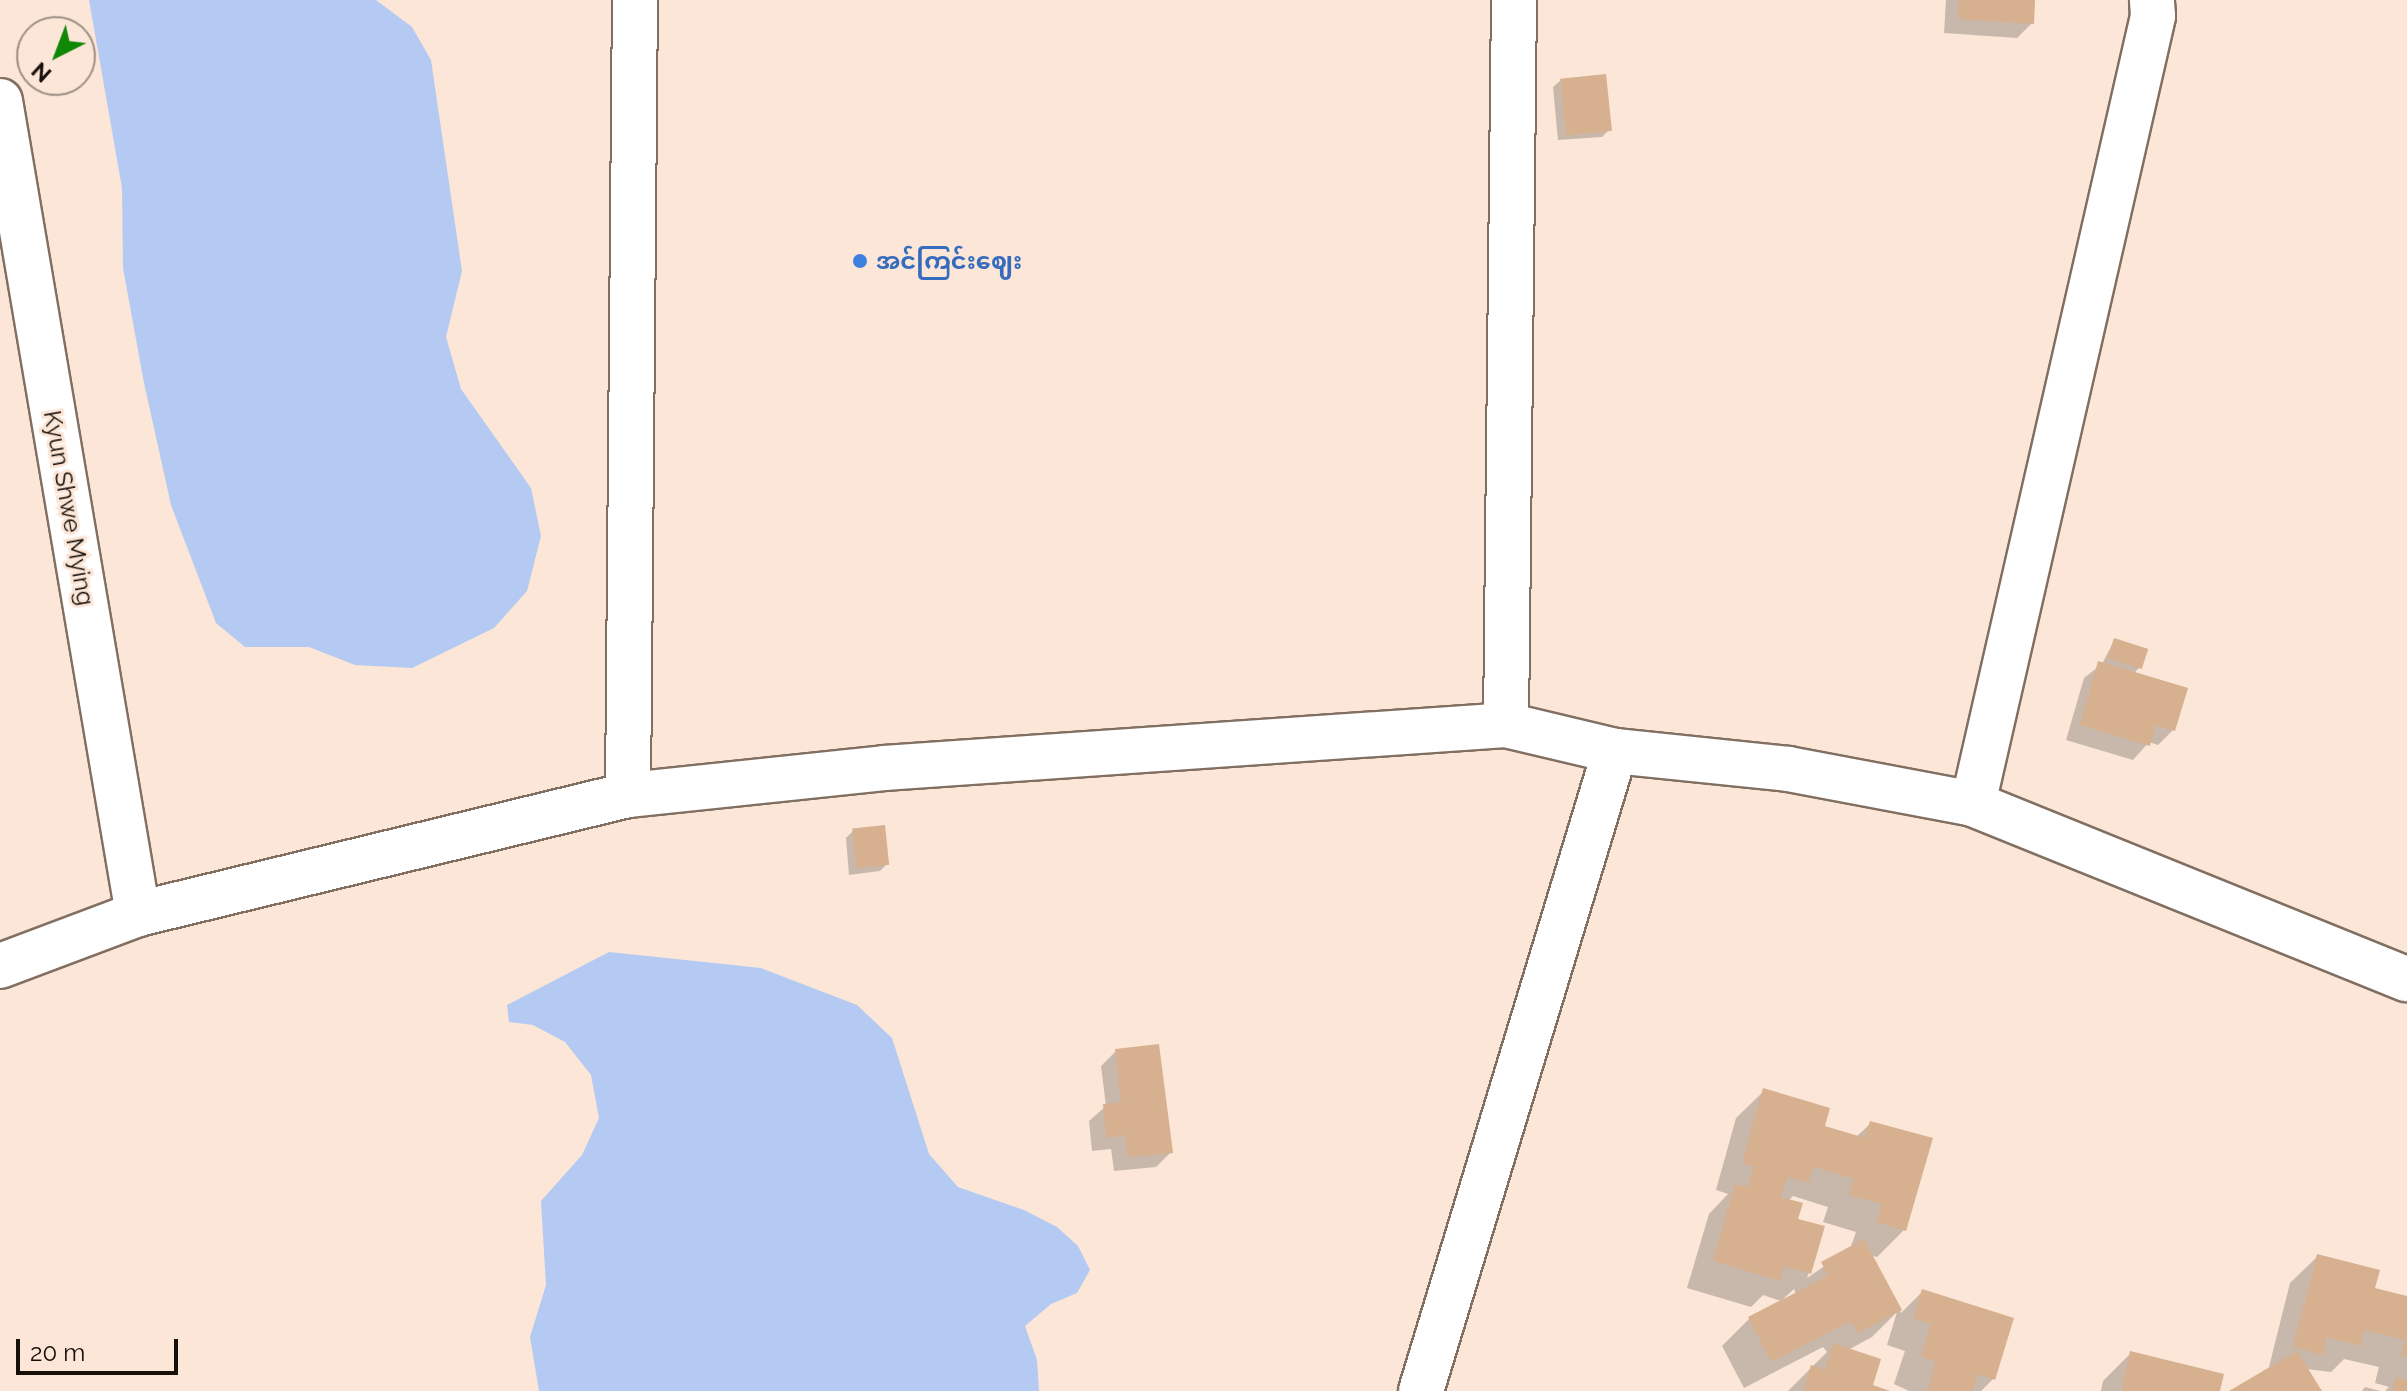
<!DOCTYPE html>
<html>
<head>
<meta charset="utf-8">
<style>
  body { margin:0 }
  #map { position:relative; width:2407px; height:1391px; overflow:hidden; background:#fbe6d7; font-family:Raleway,"Noto Sans Myanmar",sans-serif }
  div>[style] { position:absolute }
  .water>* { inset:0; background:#b4caf3 }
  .shadow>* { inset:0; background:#0003 }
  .building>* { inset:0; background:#d6b08f; transform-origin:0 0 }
  .roads { filter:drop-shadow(2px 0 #816f61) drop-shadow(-2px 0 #816f61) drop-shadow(0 2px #816f61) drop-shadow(0 -2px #816f61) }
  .minor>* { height:44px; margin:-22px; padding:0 22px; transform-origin:22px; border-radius:22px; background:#fff }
  .dots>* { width:22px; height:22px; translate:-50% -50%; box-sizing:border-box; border:4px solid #fbe6d7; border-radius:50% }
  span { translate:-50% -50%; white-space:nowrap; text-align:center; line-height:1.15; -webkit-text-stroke:6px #fbe6d7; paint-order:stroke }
  .shop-label { font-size:24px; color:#366cbe; font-weight:700 }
  .left { translate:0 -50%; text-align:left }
  .street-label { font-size:24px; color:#160f0a }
  .north { position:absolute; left:16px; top:16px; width:80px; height:80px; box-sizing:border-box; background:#fbe6d7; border:2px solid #9f9085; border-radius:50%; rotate:222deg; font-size:22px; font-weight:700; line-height:32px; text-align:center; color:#160f0a }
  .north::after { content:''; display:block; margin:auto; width:28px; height:36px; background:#108705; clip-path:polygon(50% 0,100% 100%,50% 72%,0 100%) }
  .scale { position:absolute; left:16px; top:1339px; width:162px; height:36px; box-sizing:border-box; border:4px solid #160f0a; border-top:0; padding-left:10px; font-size:24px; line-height:28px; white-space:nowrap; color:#160f0a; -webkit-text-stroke:6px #fbe6d7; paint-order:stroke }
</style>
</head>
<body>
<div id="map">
  <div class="water">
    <div style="clip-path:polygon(89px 0,376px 0,412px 27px,431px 60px,462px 271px,446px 337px,461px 389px,531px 488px,541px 536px,527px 591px,494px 628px,412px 668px,355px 665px,309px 647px,245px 647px,216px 623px,171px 505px,144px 383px,123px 268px,122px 188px)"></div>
    <div style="clip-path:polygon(609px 952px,761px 968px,857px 1005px,892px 1038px,929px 1154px,958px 1187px,1024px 1210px,1057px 1227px,1078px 1246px,1090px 1270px,1077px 1293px,1051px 1304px,1025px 1326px,1037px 1360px,1039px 1391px,539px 1391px,530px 1337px,546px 1285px,541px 1201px,582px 1155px,599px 1118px,591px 1075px,565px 1042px,533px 1025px,509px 1022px,507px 1005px)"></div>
  </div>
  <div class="shadow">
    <div style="clip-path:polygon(1946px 0,2033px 0,2032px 23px,2017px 38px,1944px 33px)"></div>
    <div style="clip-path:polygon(1561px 80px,1609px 130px,1602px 137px,1558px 140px,1553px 87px)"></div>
    <div style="clip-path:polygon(2114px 641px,2140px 667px,2134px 673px,2173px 730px,2158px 745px,2149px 742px,2133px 760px,2066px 740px,2084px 678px,2102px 664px)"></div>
    <div style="clip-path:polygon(853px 831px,887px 864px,880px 871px,849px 875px,846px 838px)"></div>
    <div style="clip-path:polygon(1116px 1051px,1171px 1152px,1156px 1167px,1114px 1171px,1111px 1149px,1092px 1151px,1089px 1121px,1106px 1106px,1101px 1066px)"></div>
    <div style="clip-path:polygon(evenodd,1764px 1091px,1823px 1127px,1856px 1137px,1871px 1123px,1904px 1230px,1877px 1257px,1870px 1255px,1901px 1313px,1923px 1291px,1993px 1379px,1981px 1391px,1909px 1391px,1894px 1384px,1905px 1351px,1887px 1345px,1897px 1312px,1872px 1337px,1848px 1350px,1871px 1386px,1885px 1391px,1788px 1391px,1827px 1352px,1823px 1347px,1744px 1388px,1722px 1346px,1749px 1319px,1796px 1294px,1794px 1289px,1781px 1301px,1763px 1295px,1751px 1307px,1687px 1288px,1709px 1214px,1728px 1194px,1716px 1190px,1736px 1118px,1764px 1091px,1793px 1196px,1828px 1207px,1823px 1222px,1856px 1232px,1850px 1249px,1807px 1278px,1823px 1228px,1796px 1220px,1788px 1201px,1793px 1196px)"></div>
    <div style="clip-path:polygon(2318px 1256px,2373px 1290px,2407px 1298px,2407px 1391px,2385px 1391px,2389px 1387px,2375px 1383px,2379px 1367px,2344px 1359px,2331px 1372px,2306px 1369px,2319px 1391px,2233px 1391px,2268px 1371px,2290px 1283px)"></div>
    <div style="clip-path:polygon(2131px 1353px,2218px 1391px,2101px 1391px,2103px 1381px)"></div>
    <div style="clip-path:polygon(2365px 1387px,2380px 1391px,2362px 1391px)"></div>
  </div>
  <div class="building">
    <div style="clip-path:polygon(1959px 0,2035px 0,2034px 24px,1958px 19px)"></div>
    <div style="left:1606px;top:74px;width:57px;height:46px;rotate:84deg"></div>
    <div style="left:2114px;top:638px;width:36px;height:21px;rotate:18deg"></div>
    <div style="clip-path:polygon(2098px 661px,2188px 688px,2175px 731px,2156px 725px,2150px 746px,2080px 725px)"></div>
    <div style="left:885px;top:825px;width:40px;height:33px;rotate:84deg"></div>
    <div style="clip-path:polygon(1159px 1044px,1173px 1153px,1128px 1157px,1125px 1135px,1106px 1138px,1103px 1104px,1121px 1102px,1115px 1049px)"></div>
    <div style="clip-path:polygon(1763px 1088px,1830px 1108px,1825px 1126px,1865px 1138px,1870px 1121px,1933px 1138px,1906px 1231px,1876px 1222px,1882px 1204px,1849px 1195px,1854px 1179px,1813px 1167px,1808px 1183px,1787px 1177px,1781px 1197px,1803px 1203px,1798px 1219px,1825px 1226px,1811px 1274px,1784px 1266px,1780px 1281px,1713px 1261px,1735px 1184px,1747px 1187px,1754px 1167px,1742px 1163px)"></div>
    <div style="clip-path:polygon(1864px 1239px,1902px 1310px,1858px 1333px,1851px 1321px,1771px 1362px,1748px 1317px,1828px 1276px,1821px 1262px)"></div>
    <div style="clip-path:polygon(2317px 1254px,2380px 1270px,2375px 1288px,2407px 1296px,2407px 1357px,2401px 1356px,2405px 1340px,2364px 1330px,2360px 1346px,2327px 1337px,2323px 1355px,2293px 1347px)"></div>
    <div style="clip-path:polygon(1922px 1289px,2014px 1318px,1995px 1380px,1978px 1374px,1973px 1391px,1927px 1391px,1936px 1361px,1921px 1357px,1931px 1324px,1913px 1318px)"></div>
    <div style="clip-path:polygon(1833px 1343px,1881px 1359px,1873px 1385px,1890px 1391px,1803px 1391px,1811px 1365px,1825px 1370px)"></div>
    <div style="clip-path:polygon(2130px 1351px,2224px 1374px,2220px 1391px,2121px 1391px)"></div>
    <div style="clip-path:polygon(2297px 1351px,2322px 1391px,2229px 1391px)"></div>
    <div style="clip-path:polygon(2396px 1377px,2407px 1380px,2407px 1391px,2392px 1391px)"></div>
  </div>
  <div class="roads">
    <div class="minor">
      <div style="left:0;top:101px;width:825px;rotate:80.37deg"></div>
      <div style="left:1506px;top:725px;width:725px;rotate:-89.37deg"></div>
      <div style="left:628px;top:795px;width:795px;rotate:-89.5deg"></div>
      <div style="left:1973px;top:804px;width:808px;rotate:-77.13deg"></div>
      <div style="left:2153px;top:16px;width:16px;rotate:-94deg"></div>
      <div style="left:0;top:966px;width:147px;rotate:-20.6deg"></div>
      <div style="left:138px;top:914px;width:504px;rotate:-13.65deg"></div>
      <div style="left:628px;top:795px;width:257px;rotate:-6deg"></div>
      <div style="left:884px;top:768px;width:623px;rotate:-3.95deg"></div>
      <div style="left:1506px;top:725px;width:112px;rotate:13.4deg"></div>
      <div style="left:1615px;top:751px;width:174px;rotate:5.9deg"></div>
      <div style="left:1788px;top:769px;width:188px;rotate:10.7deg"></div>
      <div style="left:1973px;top:804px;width:468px;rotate:22deg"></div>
      <div style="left:1421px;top:1391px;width:669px;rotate:-73.14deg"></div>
    </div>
  </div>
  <div class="dots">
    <div style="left:860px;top:261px;background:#3f7fe0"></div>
  </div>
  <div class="shop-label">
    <span class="left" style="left:876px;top:261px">အင်ကြင်းဈေး</span>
  </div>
  <div class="street-label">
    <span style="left:69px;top:508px;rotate:80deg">Kyun Shwe Mying</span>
  </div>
  <div class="north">N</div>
  <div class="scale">20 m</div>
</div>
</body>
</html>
